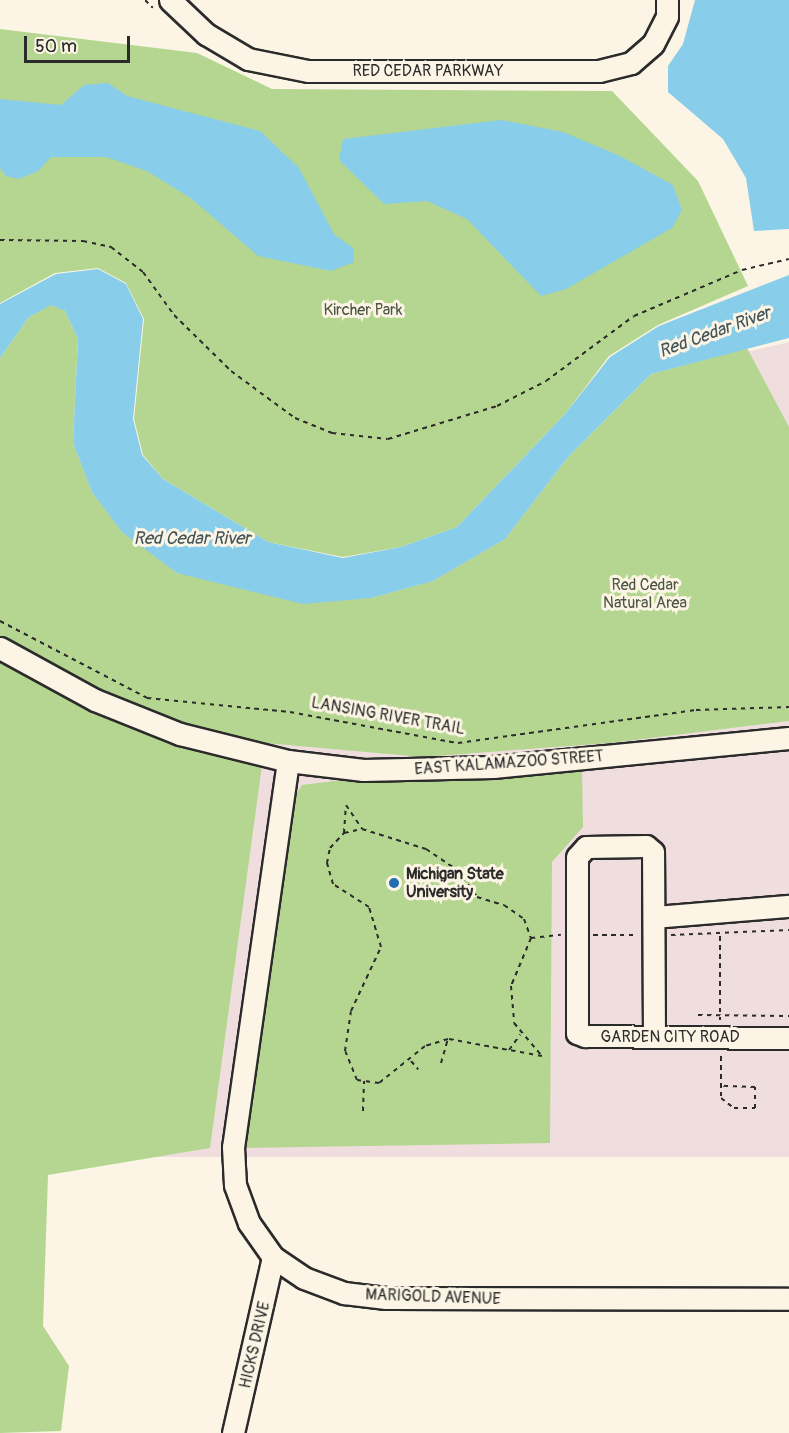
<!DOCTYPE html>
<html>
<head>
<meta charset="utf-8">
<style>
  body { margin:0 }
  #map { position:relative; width:789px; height:1433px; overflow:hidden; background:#fcf5e5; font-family:Pangolin,sans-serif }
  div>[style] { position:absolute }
  .built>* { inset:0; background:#f0dede }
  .green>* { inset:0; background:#b4d691 }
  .water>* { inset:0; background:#88cde9 }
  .path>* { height:2px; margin-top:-1px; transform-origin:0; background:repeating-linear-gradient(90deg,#2b2b2b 0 4.5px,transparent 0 9px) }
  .roads { filter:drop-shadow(2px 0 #2b2b2b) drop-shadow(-2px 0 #2b2b2b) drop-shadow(0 2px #2b2b2b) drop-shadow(0 -2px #2b2b2b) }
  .minor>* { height:21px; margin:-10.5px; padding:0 10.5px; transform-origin:10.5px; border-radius:10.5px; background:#fcf5e5 }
  .dots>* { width:16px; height:16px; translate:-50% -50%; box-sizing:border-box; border:3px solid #fcf5e5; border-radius:50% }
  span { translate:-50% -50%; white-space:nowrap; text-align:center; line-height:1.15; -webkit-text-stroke:6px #fcf5e5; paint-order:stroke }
  .street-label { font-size:16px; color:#2b2b2b }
  .park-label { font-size:16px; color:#4d5644 }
  .poi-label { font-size:16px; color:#2b2b2b; font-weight:700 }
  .left { translate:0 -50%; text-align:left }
  .water-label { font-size:18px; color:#42545a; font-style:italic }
  .scale { position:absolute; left:24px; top:36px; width:106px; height:27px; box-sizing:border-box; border:3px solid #2b2b2b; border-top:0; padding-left:8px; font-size:18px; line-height:21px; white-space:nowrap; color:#2b2b2b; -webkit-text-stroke:4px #fcf5e5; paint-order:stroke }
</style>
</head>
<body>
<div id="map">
  <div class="built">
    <div style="clip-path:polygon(789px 342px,789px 1157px,29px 1157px,0 1433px,0 370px,69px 444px,371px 601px,681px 367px)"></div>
  </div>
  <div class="green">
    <div style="clip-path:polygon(0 29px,197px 53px,272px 89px,612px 91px,698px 181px,748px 286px,658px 325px,609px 356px,565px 414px,457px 527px,401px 547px,343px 557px,268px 542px,163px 479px,143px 455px,134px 419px,144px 319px,126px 283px,98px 268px,55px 273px,0 303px)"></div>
    <div style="clip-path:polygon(51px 304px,65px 311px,78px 339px,73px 443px,92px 492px,122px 531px,177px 573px,371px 598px,433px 581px,505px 539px,568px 457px,651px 374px,747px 348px,789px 427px,789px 721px,610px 743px,422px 757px,265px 743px,210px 1148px,48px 1175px,43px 1326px,69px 1366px,61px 1431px,0 1433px,0 358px,29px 317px)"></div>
    <div style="clip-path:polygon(582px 769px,583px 827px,552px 862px,550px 1143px,241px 1148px,295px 796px,302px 785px,350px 779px,471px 781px)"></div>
  </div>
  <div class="water">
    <div style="clip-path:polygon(695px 0,789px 0,789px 229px,754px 231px,746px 178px,723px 139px,668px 92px,668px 66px,683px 44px)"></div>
    <div style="clip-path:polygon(108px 83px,127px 96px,260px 131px,299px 168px,334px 234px,353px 248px,354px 262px,331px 271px,258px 256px,192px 199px,147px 171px,106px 157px,51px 157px,38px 171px,19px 179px,6px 176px,0 168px,0 99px,61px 105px,84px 85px)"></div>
    <div style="clip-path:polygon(501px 120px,563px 132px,620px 156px,673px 185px,682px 210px,672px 228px,566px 289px,541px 296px,467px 219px,427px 201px,384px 204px,339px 160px,343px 139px)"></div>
    <div style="clip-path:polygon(98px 269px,126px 284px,143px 319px,133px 419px,142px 455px,163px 479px,268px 542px,343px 558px,401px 547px,457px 527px,565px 414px,610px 357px,659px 326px,789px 275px,789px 338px,651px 374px,568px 457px,505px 539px,433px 581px,371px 598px,303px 604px,177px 573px,122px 532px,92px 492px,73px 443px,78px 339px,65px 311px,51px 305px,29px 317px,0 358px,0 304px,56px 274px)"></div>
  </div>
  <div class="path">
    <div style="left:145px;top:0;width:11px;rotate:45deg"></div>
    <div style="left:0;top:240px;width:83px;rotate:0.7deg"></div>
    <div style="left:83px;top:241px;width:29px;rotate:12deg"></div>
    <div style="left:111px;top:247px;width:41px;rotate:38deg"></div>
    <div style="left:143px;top:272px;width:53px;rotate:54.2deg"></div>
    <div style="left:174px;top:315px;width:80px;rotate:44.5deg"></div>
    <div style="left:231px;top:371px;width:79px;rotate:36.3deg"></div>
    <div style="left:295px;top:418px;width:40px;rotate:22deg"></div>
    <div style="left:332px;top:433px;width:56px;rotate:6.1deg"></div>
    <div style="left:388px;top:439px;width:114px;rotate:-16.8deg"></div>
    <div style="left:497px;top:406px;width:55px;rotate:-27deg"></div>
    <div style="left:546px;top:381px;width:109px;rotate:-36.5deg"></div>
    <div style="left:634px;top:316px;width:117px;rotate:-23.1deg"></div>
    <div style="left:742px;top:270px;width:48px;rotate:-13.2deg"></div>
    <div style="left:0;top:621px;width:166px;rotate:27.6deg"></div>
    <div style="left:147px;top:698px;width:144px;rotate:5.6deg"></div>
    <div style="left:290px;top:712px;width:171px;rotate:10.5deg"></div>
    <div style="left:458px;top:743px;width:240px;rotate:-7.9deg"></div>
    <div style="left:696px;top:710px;width:93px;rotate:-1.8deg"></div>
    <div style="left:346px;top:805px;width:29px;rotate:56deg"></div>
    <div style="left:362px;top:829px;width:67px;rotate:17.4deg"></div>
    <div style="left:426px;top:849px;width:37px;rotate:34deg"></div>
    <div style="left:457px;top:870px;width:34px;rotate:53deg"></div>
    <div style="left:477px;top:897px;width:28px;rotate:17deg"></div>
    <div style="left:504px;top:905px;width:24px;rotate:35deg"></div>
    <div style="left:524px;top:919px;width:20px;rotate:70deg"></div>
    <div style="left:531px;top:938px;width:52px;rotate:112.6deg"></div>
    <div style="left:511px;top:986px;width:37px;rotate:85deg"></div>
    <div style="left:514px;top:1023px;width:43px;rotate:49.7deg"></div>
    <div style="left:542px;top:1056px;width:96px;rotate:-169.7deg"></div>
    <div style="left:448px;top:1039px;width:24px;rotate:163deg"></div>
    <div style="left:425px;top:1046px;width:59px;rotate:141.2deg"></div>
    <div style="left:379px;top:1083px;width:22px;rotate:-172deg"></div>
    <div style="left:357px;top:1080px;width:31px;rotate:-112deg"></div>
    <div style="left:345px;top:1051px;width:40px;rotate:-81.5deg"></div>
    <div style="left:351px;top:1011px;width:71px;rotate:-64.9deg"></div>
    <div style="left:381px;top:947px;width:42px;rotate:-106.7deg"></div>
    <div style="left:369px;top:907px;width:43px;rotate:-147.4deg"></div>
    <div style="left:333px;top:884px;width:22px;rotate:-106deg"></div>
    <div style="left:327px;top:863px;width:15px;rotate:-79deg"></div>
    <div style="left:330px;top:848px;width:21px;rotate:-47deg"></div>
    <div style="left:344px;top:833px;width:18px;rotate:-13deg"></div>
    <div style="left:344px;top:833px;width:27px;rotate:-86deg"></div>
    <div style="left:593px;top:935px;width:43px"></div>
    <div style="left:671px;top:935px;width:118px;rotate:-2.4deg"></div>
    <div style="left:720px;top:936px;width:84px;rotate:90deg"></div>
    <div style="left:531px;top:938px;width:30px;rotate:-6deg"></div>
    <div style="left:698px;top:1015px;width:91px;rotate:0.6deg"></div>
    <div style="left:509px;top:1050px;width:19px;rotate:-54deg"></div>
    <div style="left:721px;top:1056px;width:42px;rotate:90deg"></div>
    <div style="left:721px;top:1098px;width:16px;rotate:38deg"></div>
    <div style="left:734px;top:1108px;width:21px"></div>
    <div style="left:755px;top:1108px;width:21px;rotate:-90deg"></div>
    <div style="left:755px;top:1087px;width:34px;rotate:-178deg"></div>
    <div style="left:411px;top:1061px;width:11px;rotate:49deg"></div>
    <div style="left:441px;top:1063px;width:25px;rotate:-74deg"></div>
    <div style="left:363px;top:1111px;width:30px;rotate:-88deg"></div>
  </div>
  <div class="roads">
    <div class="minor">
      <div style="left:170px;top:0;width:50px;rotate:43.4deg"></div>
      <div style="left:206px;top:34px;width:49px;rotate:30.8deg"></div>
      <div style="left:248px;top:59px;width:61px;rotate:11.3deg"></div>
      <div style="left:308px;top:71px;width:291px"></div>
      <div style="left:599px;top:71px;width:33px;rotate:-14deg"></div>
      <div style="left:631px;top:63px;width:29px;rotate:-41deg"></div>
      <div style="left:653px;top:44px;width:31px;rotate:-63deg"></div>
      <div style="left:667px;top:16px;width:16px;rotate:-90deg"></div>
      <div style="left:0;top:648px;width:108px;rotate:28.7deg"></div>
      <div style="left:95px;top:700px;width:92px;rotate:21.8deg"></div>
      <div style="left:180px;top:734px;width:111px;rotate:14deg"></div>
      <div style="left:288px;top:761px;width:76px;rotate:6.8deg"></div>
      <div style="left:363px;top:770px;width:130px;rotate:-1.3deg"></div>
      <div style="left:493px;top:767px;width:297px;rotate:-5.6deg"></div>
      <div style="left:288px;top:761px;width:390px;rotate:98.1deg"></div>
      <div style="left:233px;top:1147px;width:38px;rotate:87deg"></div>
      <div style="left:235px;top:1185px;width:40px;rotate:69.8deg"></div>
      <div style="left:249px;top:1223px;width:42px;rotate:54.8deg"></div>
      <div style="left:273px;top:1257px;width:37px;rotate:34deg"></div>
      <div style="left:304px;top:1278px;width:43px;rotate:20.6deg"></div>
      <div style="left:344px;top:1293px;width:42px;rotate:6.8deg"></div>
      <div style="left:386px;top:1298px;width:403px;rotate:0.1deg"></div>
      <div style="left:654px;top:917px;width:135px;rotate:-4.7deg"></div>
      <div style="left:654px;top:1036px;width:184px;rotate:-90.3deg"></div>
      <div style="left:653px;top:852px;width:9px;rotate:-139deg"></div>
      <div style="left:646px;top:846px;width:60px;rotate:179deg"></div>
      <div style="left:586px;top:847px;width:13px;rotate:132deg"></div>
      <div style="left:577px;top:857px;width:176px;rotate:90deg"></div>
      <div style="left:577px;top:1033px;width:9px;rotate:21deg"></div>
      <div style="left:585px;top:1036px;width:204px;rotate:0.6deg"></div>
      <div style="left:233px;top:1433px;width:180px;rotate:-77.2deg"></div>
    </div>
  </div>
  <div class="dots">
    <div style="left:394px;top:883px;background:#1f6fb2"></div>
  </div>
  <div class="street-label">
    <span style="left:428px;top:71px">RED CEDAR PARKWAY</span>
    <span style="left:388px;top:716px;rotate:10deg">LANSING RIVER TRAIL</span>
    <span style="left:509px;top:763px;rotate:-4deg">EAST KALAMAZOO STREET</span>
    <span style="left:670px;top:1037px">GARDEN CITY ROAD</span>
    <span style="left:433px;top:1297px;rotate:2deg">MARIGOLD AVENUE</span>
    <span style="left:255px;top:1345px;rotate:-77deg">HICKS DRIVE</span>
  </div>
  <div class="park-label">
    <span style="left:363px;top:310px">Kircher Park</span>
    <span style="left:645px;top:594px">Red Cedar<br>Natural Area</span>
  </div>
  <div class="poi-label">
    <span class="left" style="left:406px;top:883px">Michigan State<br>University</span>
  </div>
  <div class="water-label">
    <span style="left:715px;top:333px;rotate:-20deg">Red Cedar River</span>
    <span style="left:192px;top:539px">Red Cedar River</span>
  </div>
  <div class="scale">50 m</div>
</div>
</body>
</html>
